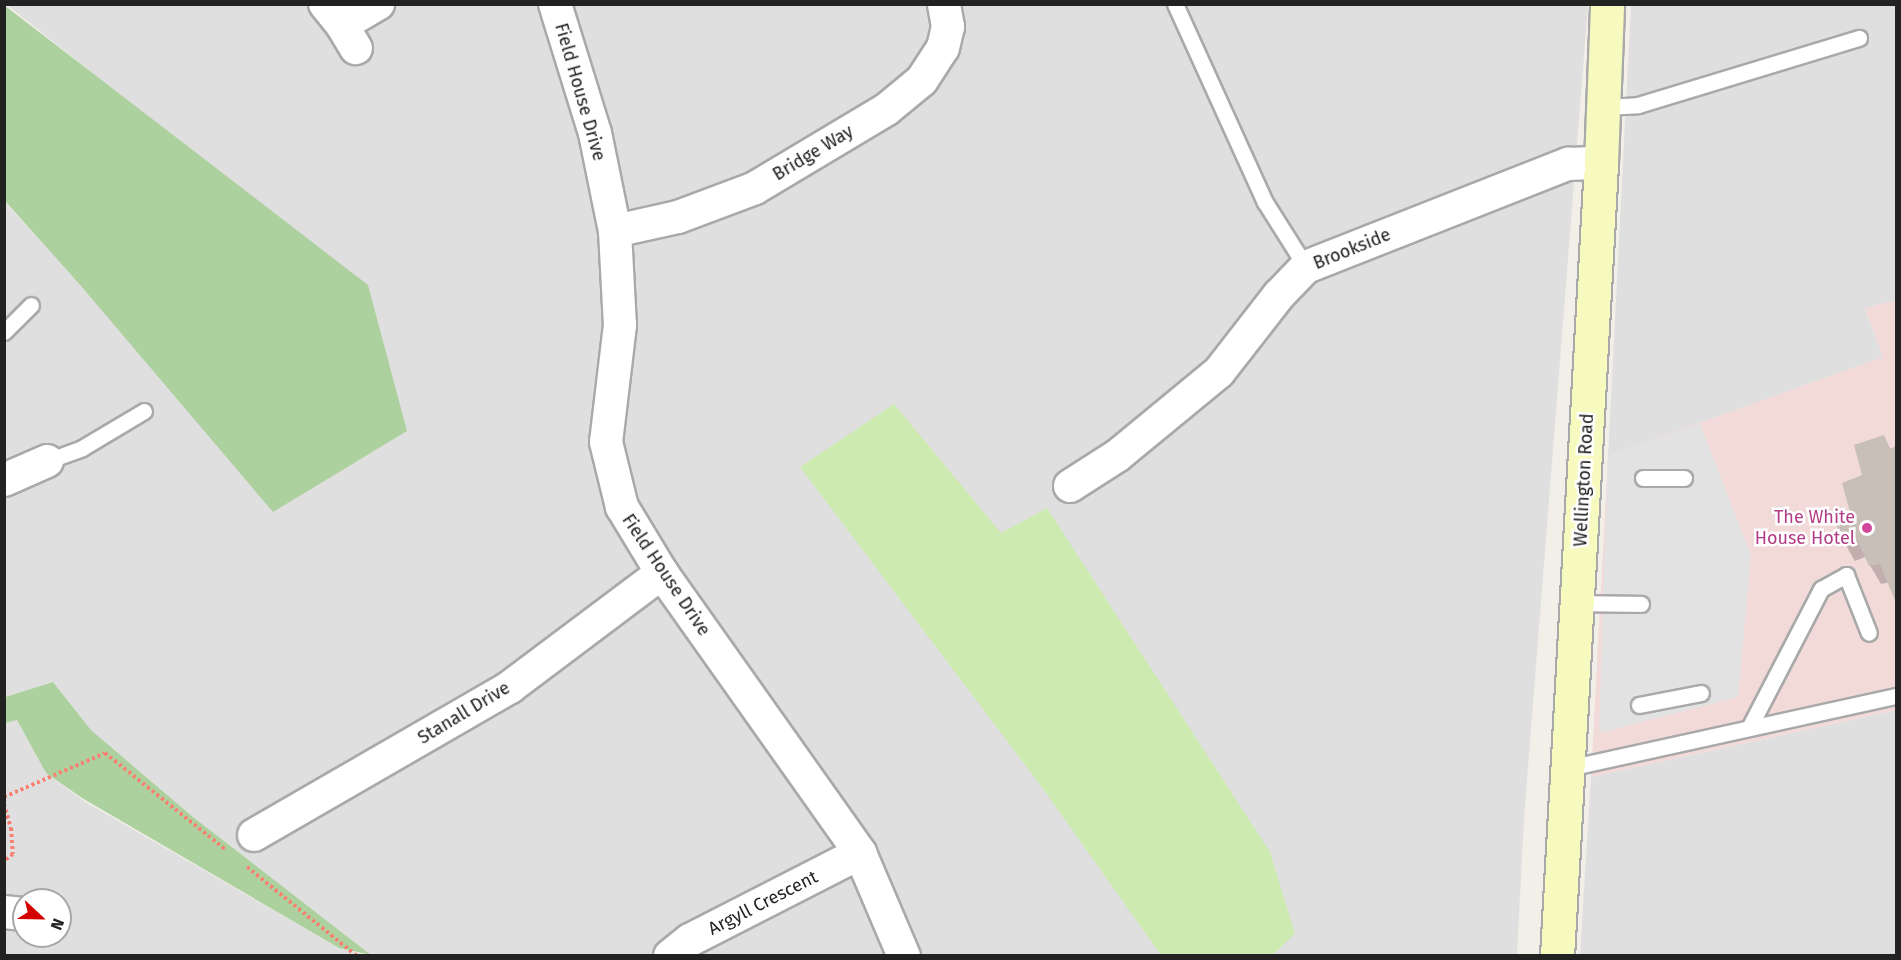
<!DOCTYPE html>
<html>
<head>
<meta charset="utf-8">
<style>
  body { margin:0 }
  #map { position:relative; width:1901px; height:960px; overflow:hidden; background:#f2efe9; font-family:"Fira Sans",sans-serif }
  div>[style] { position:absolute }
  .residential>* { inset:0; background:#e0dfdf }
  .commercial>* { inset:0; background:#f2dad9 }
  .grass>* { inset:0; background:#cdebb0 }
  .forest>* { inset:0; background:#add19e }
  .parking>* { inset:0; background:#e2e2e2 }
  .shadow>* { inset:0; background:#0003 }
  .building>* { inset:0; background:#c7bfb8 }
  .path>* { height:4px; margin-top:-2px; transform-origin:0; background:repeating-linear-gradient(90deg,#fa8072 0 3px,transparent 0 6px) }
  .roads { filter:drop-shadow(2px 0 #a9a9a9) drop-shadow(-2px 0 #a9a9a9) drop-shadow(0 2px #a9a9a9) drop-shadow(0 -2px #a9a9a9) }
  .lane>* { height:15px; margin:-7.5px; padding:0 7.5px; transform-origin:7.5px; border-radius:7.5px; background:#fff }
  .street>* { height:32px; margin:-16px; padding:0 16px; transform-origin:16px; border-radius:16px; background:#fff }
  .secondary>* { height:33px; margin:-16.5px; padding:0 16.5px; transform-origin:16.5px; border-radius:16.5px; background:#f7fabf }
  .dots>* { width:16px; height:16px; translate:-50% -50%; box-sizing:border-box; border:3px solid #fff; border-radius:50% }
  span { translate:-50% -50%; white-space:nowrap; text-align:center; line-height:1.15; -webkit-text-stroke:5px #fff; paint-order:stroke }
  .street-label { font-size:18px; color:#222 }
  .hotel-label { font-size:18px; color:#b23c85 }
  .right { translate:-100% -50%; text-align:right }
  .frame { position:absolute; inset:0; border:6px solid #222; pointer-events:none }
  .north { position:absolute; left:12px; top:888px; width:60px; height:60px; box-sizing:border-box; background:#fff; border:2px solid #a7a7a7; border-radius:50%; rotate:112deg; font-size:16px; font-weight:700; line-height:24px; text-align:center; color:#222 }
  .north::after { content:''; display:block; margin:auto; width:21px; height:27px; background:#d40000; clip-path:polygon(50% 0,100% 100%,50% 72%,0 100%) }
</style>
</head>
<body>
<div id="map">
  <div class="residential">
    <div style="clip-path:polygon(7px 5px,1588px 5px,1524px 818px,1517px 955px,371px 955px,193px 817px,91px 730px,53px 682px,5px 697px,4px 201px,81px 286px,143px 113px)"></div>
    <div style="clip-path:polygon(1631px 5px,1896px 5px,1896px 300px,1865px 309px,1884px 357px,1608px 456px)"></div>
    <div style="clip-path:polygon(1896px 710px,1896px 955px,1580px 955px,1591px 777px)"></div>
    <div style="clip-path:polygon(evenodd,17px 720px,46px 773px,84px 801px,339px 948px,365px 955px,5px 955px,4px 723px,17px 720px,24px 900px,60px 900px,60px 936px,24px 936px,24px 900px)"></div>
  </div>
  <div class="commercial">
    <div style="clip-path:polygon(1896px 300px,1896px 710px,1591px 777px,1608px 456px,1883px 357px,1865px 308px)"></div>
  </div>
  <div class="grass">
    <div style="clip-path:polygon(894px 404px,1001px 533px,1047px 508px,1270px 852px,1295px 934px,1272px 955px,1161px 955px,1041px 786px,800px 467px)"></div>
  </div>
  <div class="forest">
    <div style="clip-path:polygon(4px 5px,368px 285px,407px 431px,273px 512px,81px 286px,5px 201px)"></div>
    <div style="clip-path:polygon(53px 682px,91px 730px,193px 817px,371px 955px,339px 948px,82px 798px,46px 773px,17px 720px,5px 723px,5px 697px)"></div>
  </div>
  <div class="parking">
    <div style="clip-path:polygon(1700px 424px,1751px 555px,1738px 697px,1599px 733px,1608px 456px)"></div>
  </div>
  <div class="shadow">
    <div style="clip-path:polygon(evenodd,1884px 437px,1891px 450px,1896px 448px,1896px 599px,1890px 582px,1881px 584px,1865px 557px,1855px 561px,1844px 542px,1864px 476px,1884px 437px,1863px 534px,1864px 537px,1845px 543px,1845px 540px,1863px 534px)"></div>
  </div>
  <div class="building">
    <div style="clip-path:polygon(1884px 435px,1890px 449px,1896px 446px,1896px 603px,1880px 564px,1869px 566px,1856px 538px,1843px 543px,1834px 518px,1850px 512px,1842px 483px,1862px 475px,1854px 445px)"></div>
  </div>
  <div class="path">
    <div style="left:4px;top:797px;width:110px;rotate:-23.5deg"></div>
    <div style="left:105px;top:753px;width:154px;rotate:38.7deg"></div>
    <div style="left:4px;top:804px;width:25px;rotate:74deg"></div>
    <div style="left:11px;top:828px;width:26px;rotate:86deg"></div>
    <div style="left:13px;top:854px;width:11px;rotate:142deg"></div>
    <div style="left:247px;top:867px;width:141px;rotate:39deg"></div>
  </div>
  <div class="roads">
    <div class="lane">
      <div style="left:1175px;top:4px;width:217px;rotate:65.6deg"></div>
      <div style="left:1265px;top:202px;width:77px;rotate:57.8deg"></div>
      <div style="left:1604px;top:107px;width:34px;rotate:-3deg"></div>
      <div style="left:1638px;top:105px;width:231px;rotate:-16.9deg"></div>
      <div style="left:4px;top:332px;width:38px;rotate:-45deg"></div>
      <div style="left:47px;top:461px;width:37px;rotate:-20deg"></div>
      <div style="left:82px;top:448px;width:72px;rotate:-30.8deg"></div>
      <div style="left:1643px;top:478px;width:41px"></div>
      <div style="left:1578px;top:603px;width:63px;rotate:0.9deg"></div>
      <div style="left:1639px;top:705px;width:63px;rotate:-11deg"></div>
      <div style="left:1749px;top:728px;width:157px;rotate:-62.6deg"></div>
      <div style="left:1821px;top:589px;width:29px;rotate:-29deg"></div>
      <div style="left:1846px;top:575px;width:62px;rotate:68.4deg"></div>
      <div style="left:1568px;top:768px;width:336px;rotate:-12.4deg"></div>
    </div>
    <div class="street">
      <div style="left:325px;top:4px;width:27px;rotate:51deg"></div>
      <div style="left:342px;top:25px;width:27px;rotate:59deg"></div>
      <div style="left:555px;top:4px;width:135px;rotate:72.8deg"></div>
      <div style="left:595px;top:133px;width:100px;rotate:78.5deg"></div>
      <div style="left:615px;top:231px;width:94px;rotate:87deg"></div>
      <div style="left:620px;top:325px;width:118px;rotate:96.8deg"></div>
      <div style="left:606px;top:442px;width:67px;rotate:76.2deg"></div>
      <div style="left:622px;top:507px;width:77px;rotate:58.8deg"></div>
      <div style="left:662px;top:573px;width:343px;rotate:54.7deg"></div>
      <div style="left:860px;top:853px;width:112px;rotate:66.9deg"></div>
      <div style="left:342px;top:25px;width:42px;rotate:-30.3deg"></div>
      <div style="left:615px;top:231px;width:65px;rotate:-12.5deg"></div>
      <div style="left:678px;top:217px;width:82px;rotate:-20.6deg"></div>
      <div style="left:755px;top:188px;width:154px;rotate:-30.9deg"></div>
      <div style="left:887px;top:109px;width:45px;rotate:-39.6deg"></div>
      <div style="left:922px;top:80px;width:38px;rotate:-57deg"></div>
      <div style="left:943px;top:48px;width:22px;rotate:-77deg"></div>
      <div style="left:948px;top:27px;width:23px;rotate:-100deg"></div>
      <div style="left:4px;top:480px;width:47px;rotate:-23.8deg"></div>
      <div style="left:1070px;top:486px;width:56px;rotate:-32.6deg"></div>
      <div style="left:1117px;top:456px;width:132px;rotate:-39.5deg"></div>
      <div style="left:1219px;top:372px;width:98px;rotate:-52.1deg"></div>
      <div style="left:1279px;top:295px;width:39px;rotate:-46deg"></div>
      <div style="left:1306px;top:267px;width:282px;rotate:-21.5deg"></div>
      <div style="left:1568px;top:164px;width:33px;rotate:-2deg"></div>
      <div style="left:254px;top:835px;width:296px;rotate:-30deg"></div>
      <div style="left:510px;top:687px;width:190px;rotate:-36.9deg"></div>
      <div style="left:4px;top:912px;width:20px;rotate:6deg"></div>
      <div style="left:670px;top:956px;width:26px;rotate:-39deg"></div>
      <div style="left:690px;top:940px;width:191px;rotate:-27.1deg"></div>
    </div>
    <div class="secondary">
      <div style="left:1557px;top:956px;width:794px;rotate:-86.82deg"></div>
      <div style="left:1601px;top:163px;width:159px;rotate:-87.8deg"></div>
    </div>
  </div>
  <div class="dots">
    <div style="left:1867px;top:528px;background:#d1479c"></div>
  </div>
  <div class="street-label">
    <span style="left:580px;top:92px;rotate:74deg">Field House Drive</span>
    <span style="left:813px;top:153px;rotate:-31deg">Bridge Way</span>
    <span style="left:1352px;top:249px;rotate:-22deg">Brookside</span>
    <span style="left:1584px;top:480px;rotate:-87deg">Wellington Road</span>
    <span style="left:666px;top:575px;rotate:56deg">Field House Drive</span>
    <span style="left:464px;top:713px;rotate:-31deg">Stanall Drive</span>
    <span style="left:763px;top:903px;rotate:-27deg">Argyll Crescent</span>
  </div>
  <div class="hotel-label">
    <span class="right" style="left:1855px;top:528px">The White<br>House Hotel</span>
  </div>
  <div class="frame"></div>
  <div class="north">N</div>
</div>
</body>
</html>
